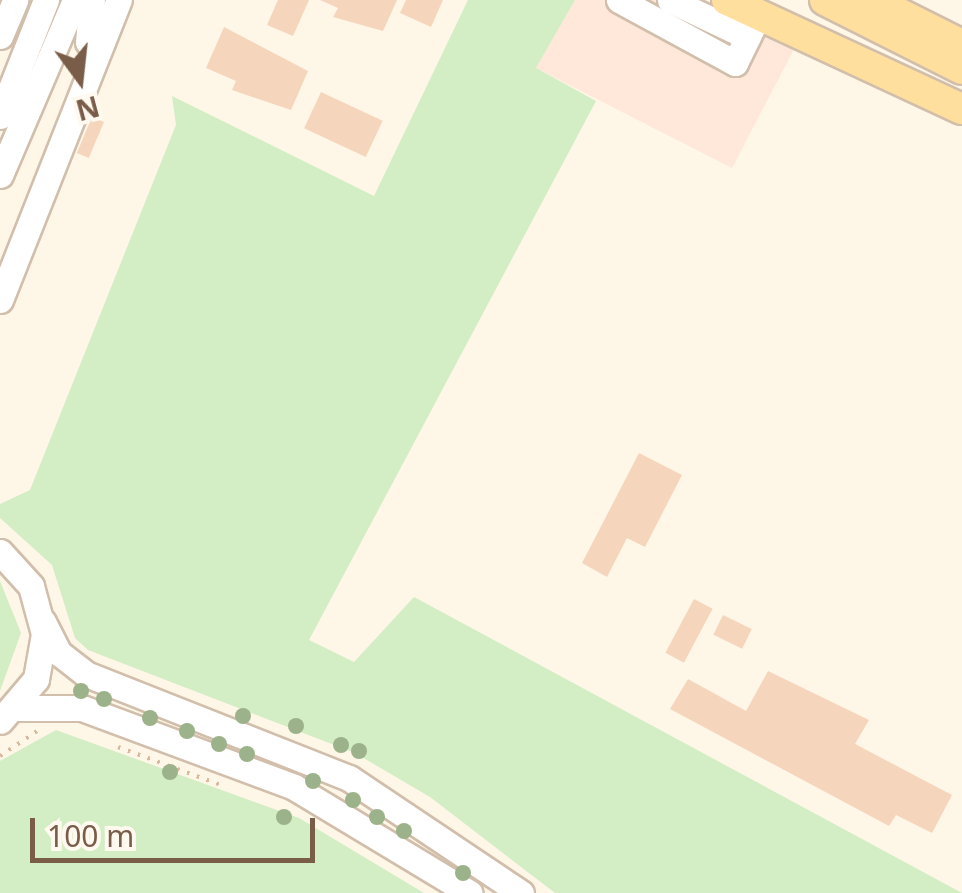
<!DOCTYPE html>
<html>
<head>
<meta charset="utf-8">
<style>
  body { margin:0 }
  #map { position:relative; width:962px; height:893px; overflow:hidden; background:#fef6e7; font-family:"Noto Sans",sans-serif }
  div>[style] { position:absolute }
  .commercial>* { inset:0; background:#ffe7da }
  .green>* { inset:0; background:#d3edc4 }
  .building>* { inset:0; background:#f5d6bd; transform-origin:0 0 }
  .path>* { height:4px; margin-top:-2px; transform-origin:0; background:repeating-linear-gradient(90deg,#dbb99f 0 2.5px,transparent 0 10.5px) }
  .roads { filter:drop-shadow(2px 0 #d1beab) drop-shadow(-2px 0 #d1beab) drop-shadow(0 2px #d1beab) drop-shadow(0 -2px #d1beab) }
  .minor>* { height:25px; margin:-12.5px; padding:0 12.5px; transform-origin:12.5px; border-radius:12.5px; background:#fff }
  .major>* { height:30px; margin:-15px; padding:0 15px; transform-origin:15px; border-radius:15px; background:#ffdf9d }
  .trees>* { width:16px; height:16px; margin:-8px; border-radius:50%; background:#9cb28a }
  span { translate:-50% -50%; white-space:nowrap; text-align:center; line-height:1.15; -webkit-text-stroke:8px #fff9ef; paint-order:stroke }
  .north { position:absolute; left:30px; top:30px; width:100px; height:100px; -webkit-text-stroke:8px #fff9ef; paint-order:stroke; rotate:165deg; font-size:28px; font-weight:700; line-height:40px; text-align:center; color:#7a5d49 }
  .north::after { content:''; display:block; margin:auto; width:35px; height:45px; background:#7a5d49; clip-path:polygon(50% 0,100% 100%,50% 72%,0 100%) }
  .scale { position:absolute; left:30px; top:818px; width:285px; height:45px; box-sizing:border-box; border:5px solid #7a5d49; border-top:0; padding-left:12px; font-size:30px; line-height:35px; white-space:nowrap; color:#7a5d49; -webkit-text-stroke:8px #fff9ef; paint-order:stroke }
</style>
</head>
<body>
<div id="map">
  <div class="commercial">
    <div style="clip-path:polygon(575px 0,695px 0,795px 47px,732px 168px,536px 68px)"></div>
  </div>
  <div class="green">
    <div style="clip-path:polygon(468px 0,575px 0,536px 68px,596px 101px,309px 640px,354px 662px,414px 597px,962px 893px,555px 893px,430px 797px,355px 753px,88px 650px,75px 638px,52px 565px,0 518px,0 504px,30px 490px,176px 125px,172px 96px,374px 196px)"></div>
    <div style="clip-path:polygon(0 581px,21px 633px,0 691px)"></div>
    <div style="clip-path:polygon(56px 730px,299px 818px,424px 893px,0 893px,0 761px)"></div>
  </div>
  <div class="building">
    <div style="clip-path:polygon(278px 0,309px 0,293px 36px,267px 25px)"></div>
    <div style="clip-path:polygon(320px 0,397px 0,383px 31px,333px 17px,338px 8px)"></div>
    <div style="clip-path:polygon(406px 0,443px 0,431px 27px,400px 13px)"></div>
    <div style="clip-path:polygon(224px 27px,308px 71px,291px 110px,232px 90px,236px 81px,206px 68px)"></div>
    <div style="left:321px;top:92px;width:68px;height:40px;rotate:25deg"></div>
    <div style="left:92px;top:117px;width:13px;height:39px;rotate:23deg"></div>
    <div style="clip-path:polygon(639px 453px,682px 475px,645px 547px,627px 538px,607px 577px,582px 563px)"></div>
    <div style="left:694px;top:599px;width:21px;height:61px;rotate:28deg"></div>
    <div style="left:723px;top:615px;width:32px;height:22px;rotate:26deg"></div>
    <div style="clip-path:polygon(768px 671px,869px 720px,855px 744px,952px 795px,932px 833px,896px 815px,889px 826px,670px 709px,688px 679px,746px 711px)"></div>
  </div>
  <div class="path">
    <div style="left:118px;top:747px;width:115px;rotate:20.3deg"></div>
    <div style="left:0;top:756px;width:45px;rotate:-34deg"></div>
  </div>
  <div class="roads">
    <div class="minor">
      <div style="left:619px;top:0;width:132px;rotate:28.5deg"></div>
      <div style="left:735px;top:63px;width:55px;rotate:-63.9deg"></div>
      <div style="left:670px;top:0;width:86px;rotate:25.4deg"></div>
      <div style="left:0;top:36px;width:39px;rotate:-67deg"></div>
      <div style="left:88px;top:42px;width:42px;rotate:-84.6deg"></div>
      <div style="left:0;top:116px;width:125px;rotate:-68.4deg"></div>
      <div style="left:0;top:175px;width:190px;rotate:-66.8deg"></div>
      <div style="left:0;top:300px;width:323px;rotate:-68.4deg"></div>
      <div style="left:0;top:552px;width:46px;rotate:47.6deg"></div>
      <div style="left:31px;top:586px;width:50px;rotate:74.8deg"></div>
      <div style="left:44px;top:634px;width:46px;rotate:100.1deg"></div>
      <div style="left:36px;top:679px;width:55px;rotate:130.6deg"></div>
      <div style="left:43px;top:622px;width:35px;rotate:63deg"></div>
      <div style="left:59px;top:653px;width:34px;rotate:38deg"></div>
      <div style="left:86px;top:674px;width:283px;rotate:21.6deg"></div>
      <div style="left:349px;top:778px;width:207px;rotate:33.8deg"></div>
      <div style="left:15px;top:708px;width:67px"></div>
      <div style="left:82px;top:708px;width:226px;rotate:20.4deg"></div>
      <div style="left:294px;top:787px;width:205px;rotate:31.1deg"></div>
    </div>
    <div class="major">
      <div style="left:727px;top:0;width:259px;rotate:24.9deg"></div>
      <div style="left:825px;top:0;width:153px;rotate:26.7deg"></div>
      <div style="left:872px;top:0;width:101px;rotate:26.6deg"></div>
    </div>
  </div>
  <div class="trees">
    <div style="left:81px;top:691px"></div>
    <div style="left:104px;top:699px"></div>
    <div style="left:243px;top:716px"></div>
    <div style="left:150px;top:718px"></div>
    <div style="left:296px;top:726px"></div>
    <div style="left:187px;top:731px"></div>
    <div style="left:219px;top:744px"></div>
    <div style="left:341px;top:745px"></div>
    <div style="left:359px;top:751px"></div>
    <div style="left:247px;top:754px"></div>
    <div style="left:170px;top:772px"></div>
    <div style="left:313px;top:781px"></div>
    <div style="left:353px;top:800px"></div>
    <div style="left:284px;top:817px"></div>
    <div style="left:377px;top:817px"></div>
    <div style="left:404px;top:831px"></div>
    <div style="left:463px;top:873px"></div>
  </div>
  <div class="north">N</div>
  <div class="scale">100 m</div>
</div>
</body>
</html>
